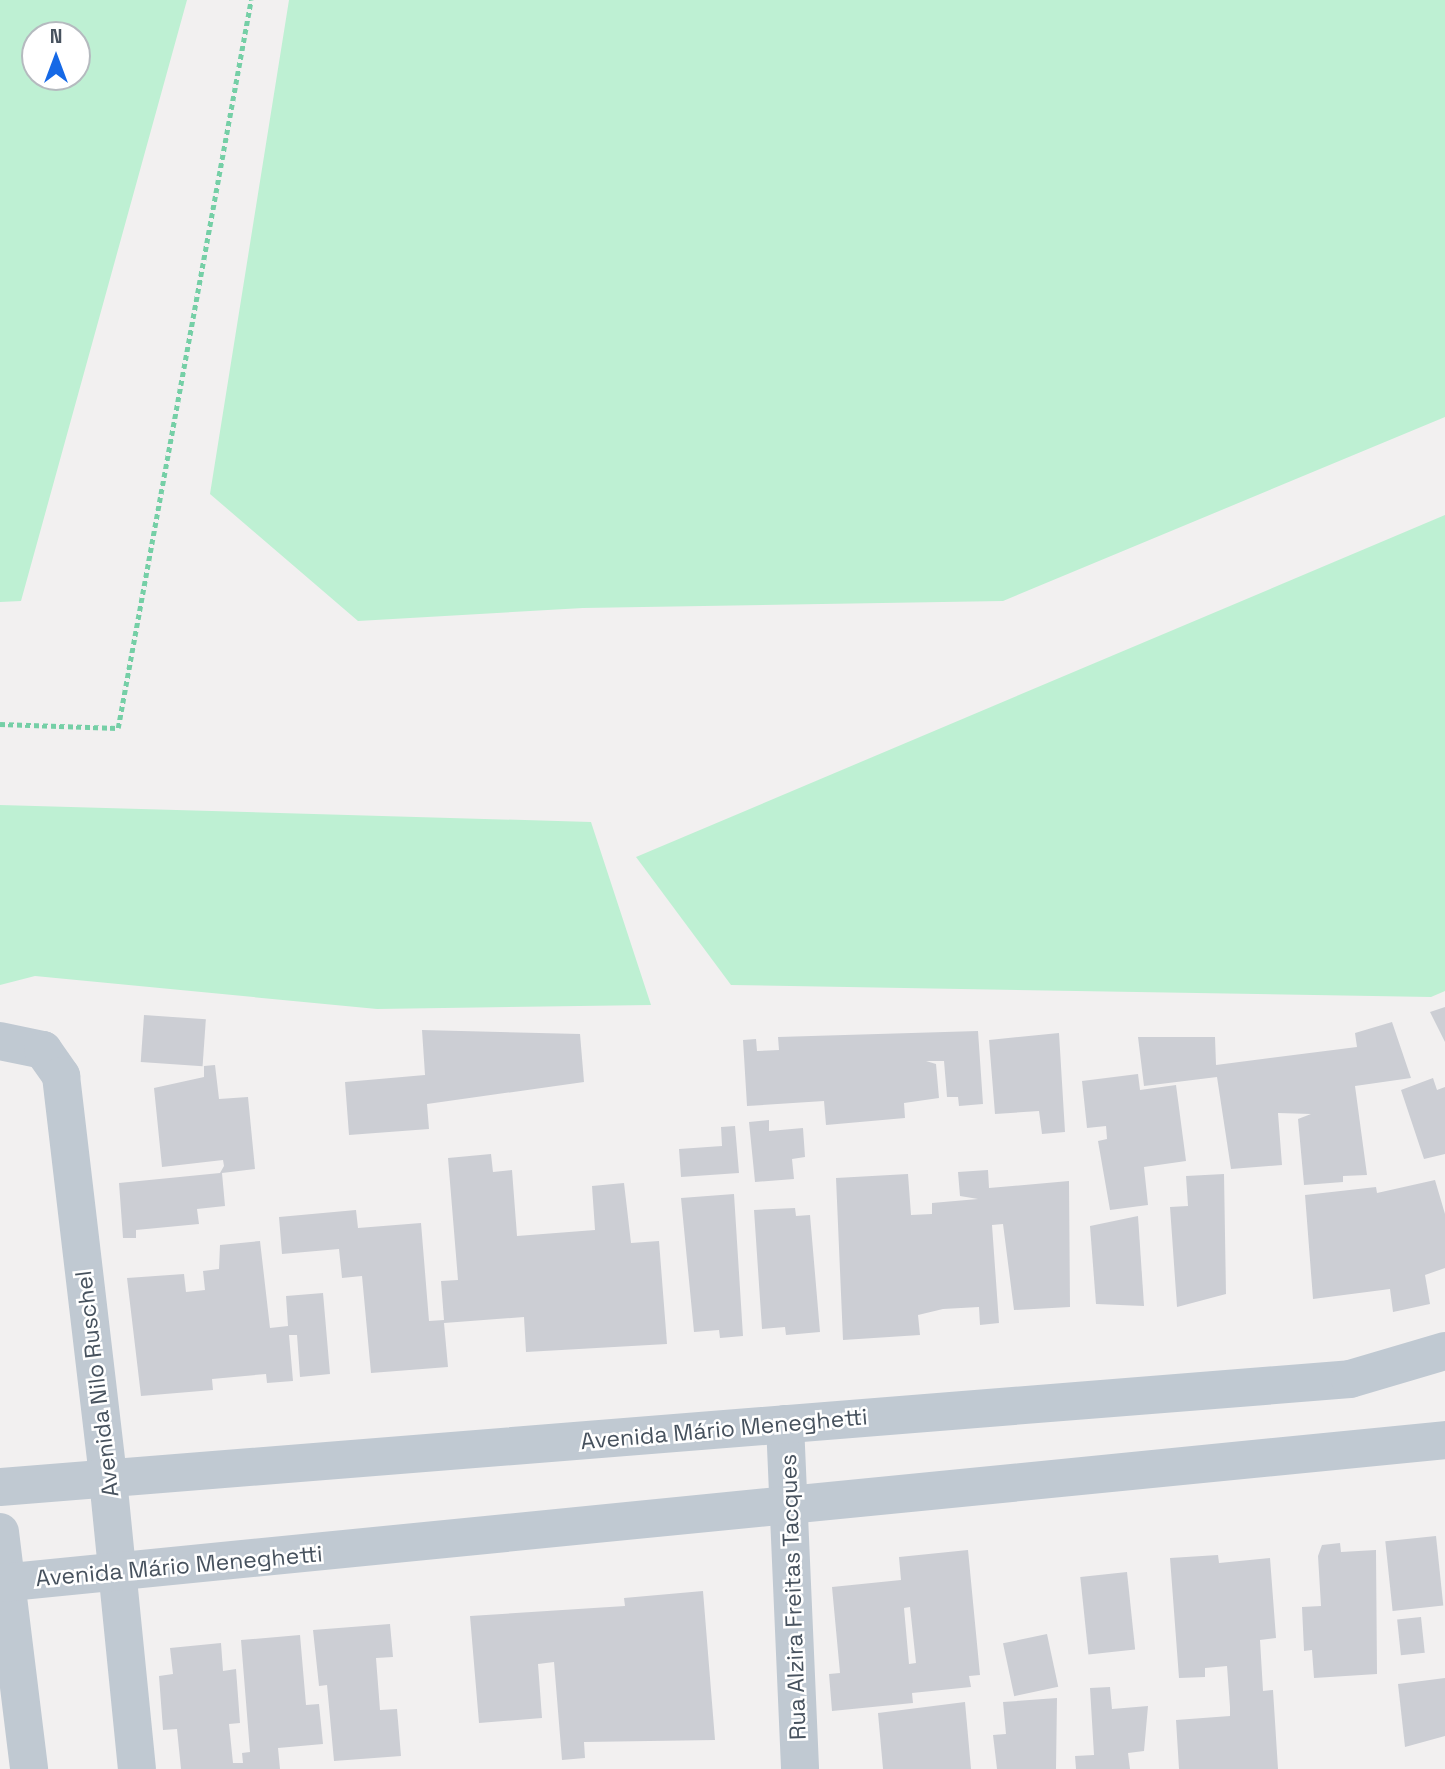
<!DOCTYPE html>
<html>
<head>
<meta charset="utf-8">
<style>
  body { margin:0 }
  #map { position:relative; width:1445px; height:1769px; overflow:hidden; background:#f2f0f0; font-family:"Space Grotesk",sans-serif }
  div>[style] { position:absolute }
  .green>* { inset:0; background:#bef0d3 }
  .building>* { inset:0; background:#ccced4; transform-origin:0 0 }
  .path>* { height:4.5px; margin-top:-2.25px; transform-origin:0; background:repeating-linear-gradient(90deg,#75cfa6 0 5px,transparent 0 8.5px) }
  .minor>* { height:38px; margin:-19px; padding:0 19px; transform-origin:19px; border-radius:19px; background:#c0c9d2 }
  .tertiary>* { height:38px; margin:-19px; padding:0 19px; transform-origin:19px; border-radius:19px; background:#c0c9d2 }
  span { translate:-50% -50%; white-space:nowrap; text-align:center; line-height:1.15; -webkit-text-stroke:5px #fff; paint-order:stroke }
  .street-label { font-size:23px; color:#47525e }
  .north { position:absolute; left:21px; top:21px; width:70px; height:70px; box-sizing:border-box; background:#fff; border:2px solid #b5babf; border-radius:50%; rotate:0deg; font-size:19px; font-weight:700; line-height:28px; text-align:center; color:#47525e }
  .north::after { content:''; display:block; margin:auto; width:24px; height:32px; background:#1669e6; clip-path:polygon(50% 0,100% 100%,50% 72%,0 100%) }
</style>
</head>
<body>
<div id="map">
  <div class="green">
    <div style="clip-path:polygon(evenodd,0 0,187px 0,21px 601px,0 602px,0 0,35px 35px,77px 35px,77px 77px,35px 77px,35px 35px)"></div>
    <div style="clip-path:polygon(289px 0,1445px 0,1445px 417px,1003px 601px,583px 608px,358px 621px,210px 494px)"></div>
    <div style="clip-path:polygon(1445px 515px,1445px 991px,1431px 997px,731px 985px,636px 857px)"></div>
    <div style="clip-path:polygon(0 805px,591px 822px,651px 1005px,377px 1009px,35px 976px,0 985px)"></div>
  </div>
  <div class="building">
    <div style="clip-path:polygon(1445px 1007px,1445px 1042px,1430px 1012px)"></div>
    <div style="left:144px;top:1015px;width:62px;height:47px;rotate:4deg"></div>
    <div style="clip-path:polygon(1392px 1022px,1411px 1078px,1355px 1086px,1367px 1175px,1343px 1176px,1343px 1182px,1304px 1185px,1298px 1119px,1311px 1114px,1278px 1113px,1282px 1165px,1231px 1169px,1217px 1077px,1144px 1086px,1138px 1037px,1215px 1037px,1216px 1065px,1357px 1047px,1355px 1033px)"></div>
    <div style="clip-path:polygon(422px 1030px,580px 1034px,584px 1082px,427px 1104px,429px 1129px,349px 1135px,345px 1082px,425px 1075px)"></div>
    <div style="clip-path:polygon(978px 1031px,983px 1104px,959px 1106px,958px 1097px,947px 1097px,944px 1061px,926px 1061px,936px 1064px,939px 1098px,904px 1103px,905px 1118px,826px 1125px,824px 1101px,747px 1106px,743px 1040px,756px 1039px,757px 1051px,779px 1050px,778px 1037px)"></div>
    <div style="clip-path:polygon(1059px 1033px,1065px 1132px,1042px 1134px,1039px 1111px,995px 1114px,989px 1040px)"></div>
    <div style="clip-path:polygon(215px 1065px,219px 1099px,248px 1097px,255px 1169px,222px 1173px,225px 1206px,197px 1209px,199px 1224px,136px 1230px,136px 1238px,123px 1238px,119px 1183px,220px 1173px,224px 1166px,223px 1160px,162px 1167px,154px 1088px,204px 1077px,204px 1066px)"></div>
    <div style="clip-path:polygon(1138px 1074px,1140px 1090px,1176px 1085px,1186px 1161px,1144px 1167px,1148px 1205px,1110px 1210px,1098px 1141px,1107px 1139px,1106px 1126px,1087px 1128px,1082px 1081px)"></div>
    <div style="clip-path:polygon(1433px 1078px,1437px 1090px,1445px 1087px,1445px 1154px,1424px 1159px,1401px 1090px)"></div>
    <div style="clip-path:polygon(769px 1120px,769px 1131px,803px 1128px,805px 1157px,792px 1159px,794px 1179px,755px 1182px,749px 1122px)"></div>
    <div style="clip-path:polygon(735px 1126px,739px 1173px,681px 1177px,679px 1149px,722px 1146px,721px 1127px)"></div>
    <div style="clip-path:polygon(491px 1154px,493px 1172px,512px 1170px,517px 1236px,595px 1230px,592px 1186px,624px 1183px,631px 1243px,659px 1241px,667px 1344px,526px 1352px,524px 1317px,444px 1323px,448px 1367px,371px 1373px,362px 1276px,342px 1278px,339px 1249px,282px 1254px,279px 1217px,356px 1210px,358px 1228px,421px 1223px,429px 1321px,444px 1320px,441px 1281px,458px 1280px,448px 1158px)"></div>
    <div style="clip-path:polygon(988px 1170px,989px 1188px,1069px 1181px,1070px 1307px,1014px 1310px,1003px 1224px,992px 1225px,999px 1323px,980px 1325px,979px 1307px,943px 1309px,918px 1315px,920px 1335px,843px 1340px,836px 1178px,908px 1174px,911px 1215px,932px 1214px,932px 1203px,978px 1199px,960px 1196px,958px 1172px)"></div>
    <div style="clip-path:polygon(1224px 1174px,1226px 1294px,1177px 1307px,1170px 1207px,1188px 1206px,1186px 1176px)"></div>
    <div style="clip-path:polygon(1435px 1180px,1445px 1214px,1445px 1268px,1425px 1275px,1430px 1304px,1393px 1312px,1390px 1289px,1313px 1299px,1305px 1195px,1376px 1187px,1377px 1193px)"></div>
    <div style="clip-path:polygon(734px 1194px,743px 1336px,720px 1338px,719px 1330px,694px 1332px,681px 1198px)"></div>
    <div style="clip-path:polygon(795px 1208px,796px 1216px,810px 1215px,820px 1332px,786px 1335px,785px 1327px,762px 1329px,754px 1210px)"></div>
    <div style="clip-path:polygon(1138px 1216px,1144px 1306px,1096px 1304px,1090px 1226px)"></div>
    <div style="clip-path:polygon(260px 1241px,270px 1328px,288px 1326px,286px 1296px,323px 1293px,330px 1374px,300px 1377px,297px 1335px,289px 1335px,293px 1381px,267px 1383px,266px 1374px,212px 1379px,213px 1390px,141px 1396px,127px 1278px,184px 1274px,186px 1292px,205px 1290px,203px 1271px,219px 1269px,220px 1245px)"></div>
    <div style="left:1436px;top:1536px;width:70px;height:51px;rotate:84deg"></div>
    <div style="clip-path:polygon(1340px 1543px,1341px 1552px,1376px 1550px,1377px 1674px,1314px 1678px,1312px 1650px,1304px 1651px,1302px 1607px,1321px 1606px,1318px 1556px,1322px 1545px)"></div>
    <div style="clip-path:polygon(evenodd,968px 1550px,980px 1675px,969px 1676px,971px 1687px,912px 1693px,913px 1703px,832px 1711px,829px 1674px,840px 1673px,832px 1587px,901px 1580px,899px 1557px,968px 1550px,910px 1607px,916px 1663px,909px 1664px,904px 1608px,910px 1607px)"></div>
    <div style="clip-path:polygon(1218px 1555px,1219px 1563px,1270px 1558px,1276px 1638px,1260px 1640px,1263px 1691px,1273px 1690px,1278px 1769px,1179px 1769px,1176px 1720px,1230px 1716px,1230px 1707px,1227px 1666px,1205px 1668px,1205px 1677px,1179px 1678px,1170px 1558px)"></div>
    <div style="left:1127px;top:1572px;width:78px;height:47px;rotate:84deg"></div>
    <div style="clip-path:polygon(703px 1591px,715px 1740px,584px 1742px,585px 1758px,562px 1760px,554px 1662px,538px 1664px,542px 1718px,479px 1723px,470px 1616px,625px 1606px,624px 1598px)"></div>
    <div style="left:1421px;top:1617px;width:36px;height:24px;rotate:84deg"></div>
    <div style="clip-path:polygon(390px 1624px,393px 1657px,376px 1658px,380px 1710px,397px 1709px,401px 1756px,334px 1761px,327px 1685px,319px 1686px,313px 1630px)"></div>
    <div style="left:1047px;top:1634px;width:54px;height:45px;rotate:78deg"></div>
    <div style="clip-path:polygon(300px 1635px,306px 1705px,319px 1704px,323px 1744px,278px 1748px,280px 1769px,181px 1769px,177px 1729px,163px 1730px,159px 1676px,173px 1674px,170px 1648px,221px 1643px,223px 1671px,236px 1669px,240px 1723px,229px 1724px,233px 1763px,243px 1763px,242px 1753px,250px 1752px,241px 1640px)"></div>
    <div style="clip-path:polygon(1445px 1678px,1445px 1736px,1405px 1747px,1398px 1684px)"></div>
    <div style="clip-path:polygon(1110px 1687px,1112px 1709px,1148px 1706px,1144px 1751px,1128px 1753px,1130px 1769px,1076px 1769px,1075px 1756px,1094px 1755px,1090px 1688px)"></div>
    <div style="clip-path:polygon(1057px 1698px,1056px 1769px,997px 1769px,993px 1735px,1006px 1734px,1003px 1702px)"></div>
    <div style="clip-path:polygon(965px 1702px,971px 1769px,883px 1769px,878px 1713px)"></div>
  </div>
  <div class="path">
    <div style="left:0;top:724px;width:118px;rotate:1.9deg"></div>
    <div style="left:118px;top:728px;width:740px;rotate:-79.65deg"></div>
  </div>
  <div class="minor">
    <div style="left:0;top:1041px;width:44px;rotate:11.8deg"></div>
    <div style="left:43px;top:1050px;width:32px;rotate:55deg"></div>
    <div style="left:61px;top:1076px;width:406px;rotate:83.3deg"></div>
    <div style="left:785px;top:1424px;width:345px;rotate:87.5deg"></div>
  </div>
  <div class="tertiary">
    <div style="left:108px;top:1479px;width:291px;rotate:84.3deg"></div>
    <div style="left:0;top:1487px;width:1354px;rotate:-4.57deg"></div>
    <div style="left:1350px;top:1379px;width:99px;rotate:-16.4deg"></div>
    <div style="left:0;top:1532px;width:239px;rotate:83deg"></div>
    <div style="left:0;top:1583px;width:1452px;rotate:-5.65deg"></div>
  </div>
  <div class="street-label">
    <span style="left:97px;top:1384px;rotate:-97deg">Avenida Nilo Ruschel</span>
    <span style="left:724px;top:1429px;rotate:-5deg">Avenida Mário Meneghetti</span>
    <span style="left:179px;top:1566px;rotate:-5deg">Avenida Mário Meneghetti</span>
    <span style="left:793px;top:1597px;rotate:-92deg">Rua Alzira Freitas Tacques</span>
  </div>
  <div class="north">N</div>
</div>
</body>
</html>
